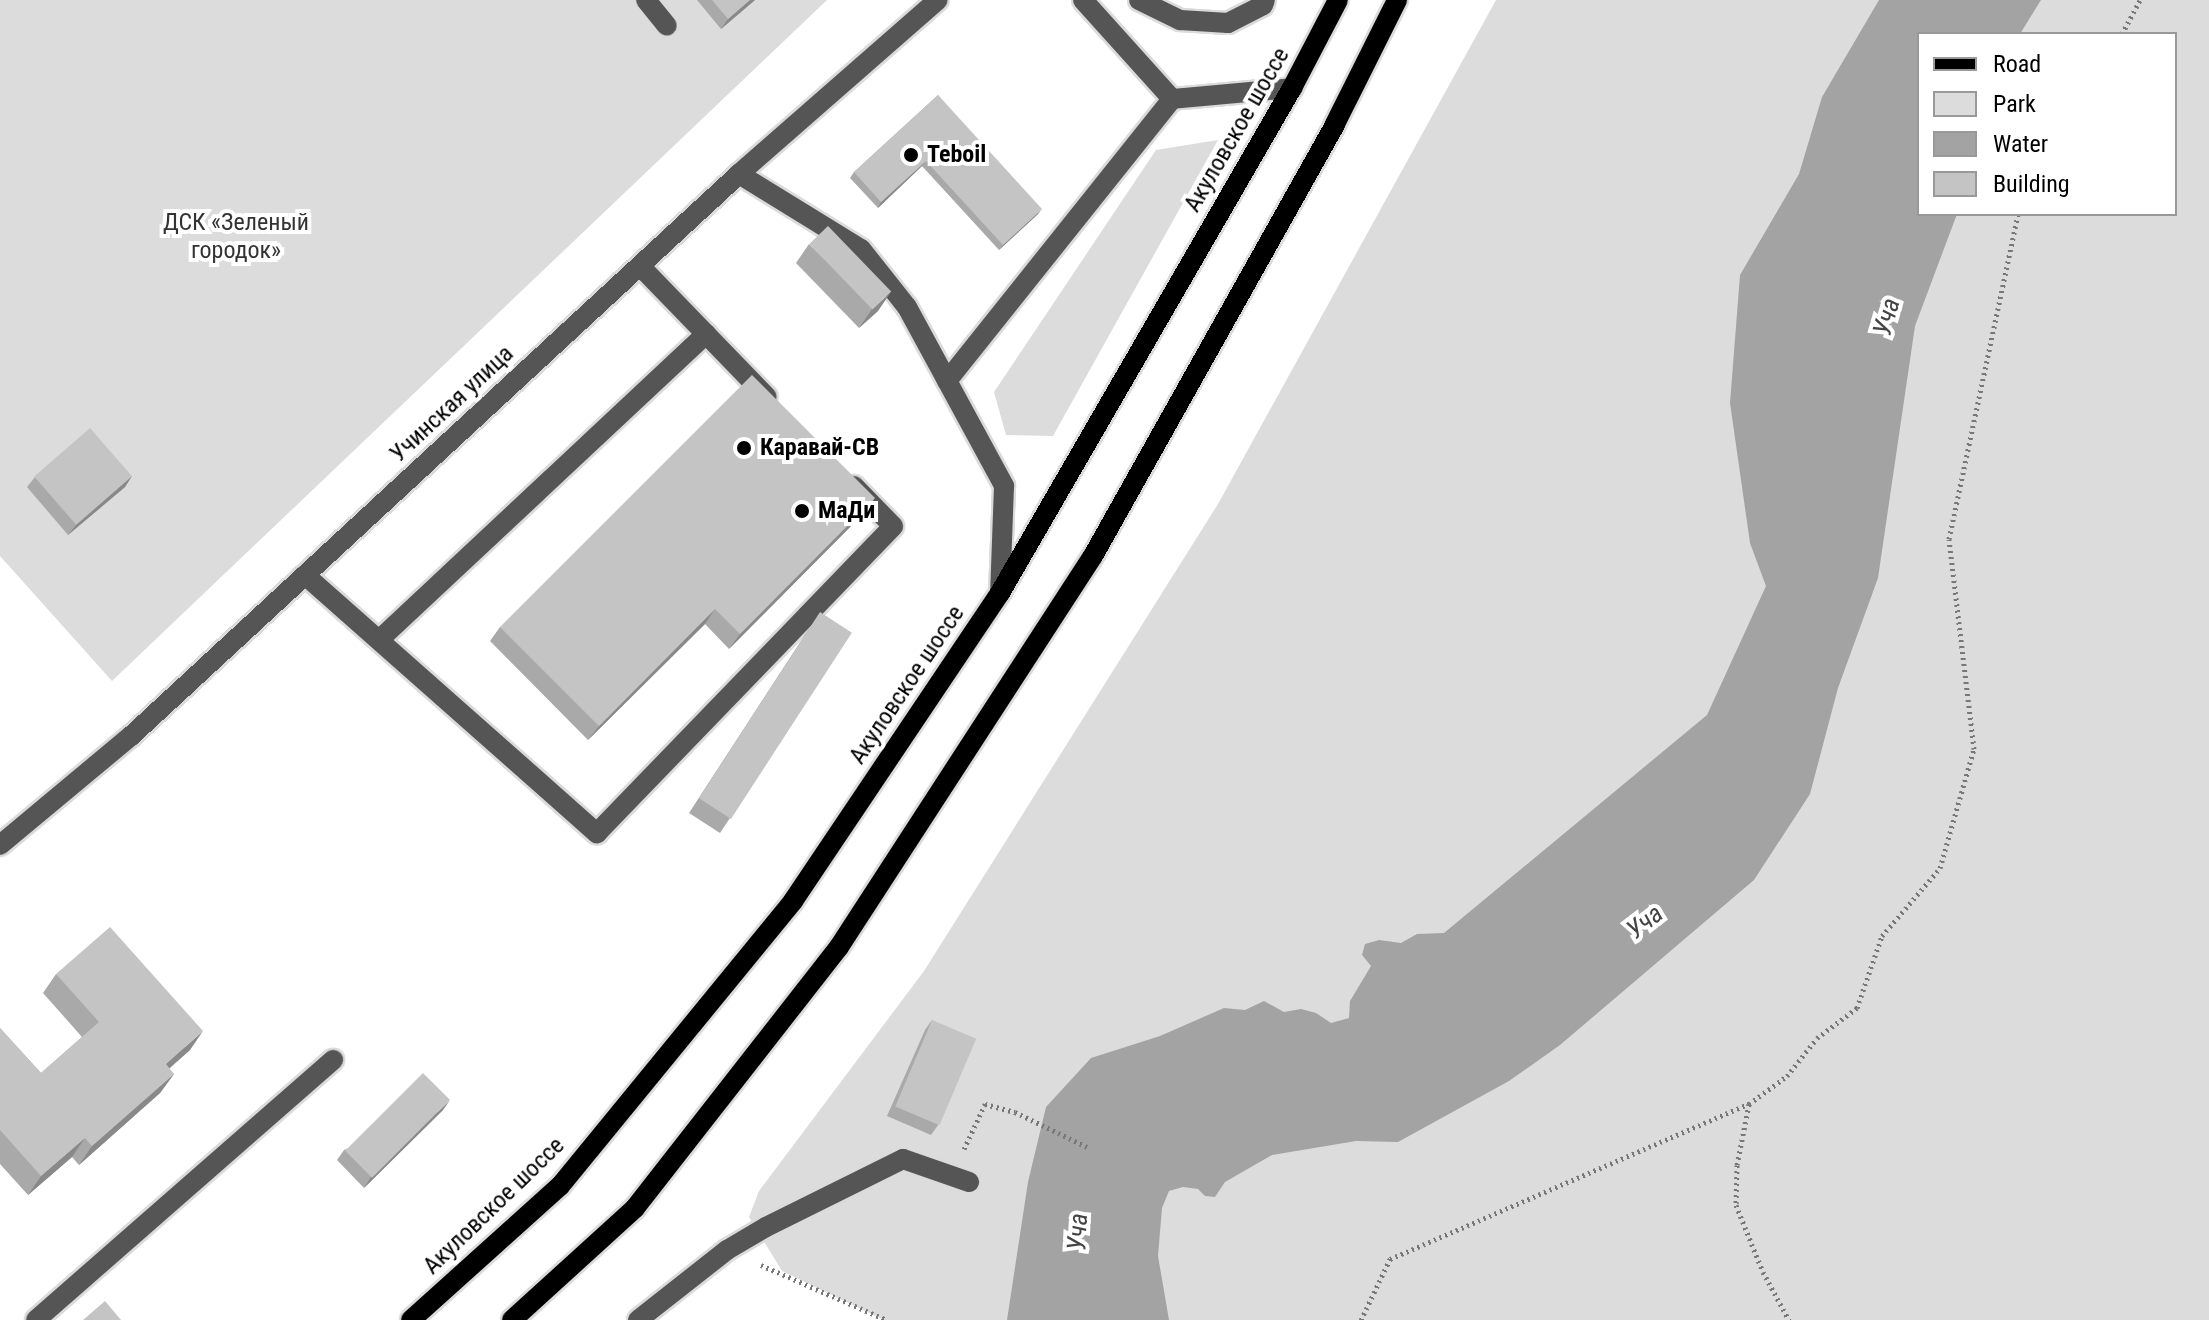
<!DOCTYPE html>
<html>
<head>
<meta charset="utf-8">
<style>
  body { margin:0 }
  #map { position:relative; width:2209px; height:1320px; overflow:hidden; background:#fff; font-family:"Roboto Condensed",sans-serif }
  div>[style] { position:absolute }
  .green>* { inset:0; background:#dcdcdc }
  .water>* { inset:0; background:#a3a3a3 }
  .path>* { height:5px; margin-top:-2.5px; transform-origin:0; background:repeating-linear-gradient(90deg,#777 0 2px,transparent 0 6px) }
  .roads { filter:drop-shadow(2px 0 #dbdbdb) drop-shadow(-2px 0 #dbdbdb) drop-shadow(0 2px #dbdbdb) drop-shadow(0 -2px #dbdbdb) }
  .minor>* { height:20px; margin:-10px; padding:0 10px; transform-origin:10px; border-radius:10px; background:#555 }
  .major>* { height:20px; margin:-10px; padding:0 10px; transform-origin:10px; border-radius:10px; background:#000 }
  .wall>* { inset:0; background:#a9a9a9 }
  .shaded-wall>* { inset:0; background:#898989 }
  .building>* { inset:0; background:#c4c4c4; transform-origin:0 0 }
  .dots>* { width:22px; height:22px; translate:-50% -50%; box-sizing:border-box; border:4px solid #fff; border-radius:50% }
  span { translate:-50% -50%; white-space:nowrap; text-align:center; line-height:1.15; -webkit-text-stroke:8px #fff; paint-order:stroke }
  .street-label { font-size:24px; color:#000 }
  .poi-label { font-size:24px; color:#000; font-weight:700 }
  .left { translate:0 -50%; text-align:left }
  .park-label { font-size:24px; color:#333 }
  .water-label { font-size:26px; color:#444; font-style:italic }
  .legend { position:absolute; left:1917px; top:32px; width:260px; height:184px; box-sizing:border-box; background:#fff; border:2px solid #999; margin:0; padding:10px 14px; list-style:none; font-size:24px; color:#000 }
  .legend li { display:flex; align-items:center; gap:16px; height:40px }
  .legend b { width:40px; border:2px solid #999 }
</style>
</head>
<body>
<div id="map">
  <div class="green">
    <div style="clip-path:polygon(0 0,827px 0,112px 681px,0 556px)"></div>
    <div style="clip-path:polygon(evenodd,1496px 0,2209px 0,2209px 1320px,884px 1320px,782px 1271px,749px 1217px,759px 1191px,924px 971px,1218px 504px,1496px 0,1919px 34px,2175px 34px,2175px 214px,1919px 214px,1919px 34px)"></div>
    <div style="clip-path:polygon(1218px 140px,1053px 436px,1006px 435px,994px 392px,1156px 150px)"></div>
  </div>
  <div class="water">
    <div style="clip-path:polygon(1879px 0,2041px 0,2020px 34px,1919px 34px,1919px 214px,1957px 214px,1915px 326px,1878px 578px,1838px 688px,1810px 794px,1754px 880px,1560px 1045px,1509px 1081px,1398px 1142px,1356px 1141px,1272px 1155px,1225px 1182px,1215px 1197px,1205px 1196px,1198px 1189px,1183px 1187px,1169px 1191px,1162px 1208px,1158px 1256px,1169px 1320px,1007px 1320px,1028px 1182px,1046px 1107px,1091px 1058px,1160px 1036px,1224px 1008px,1245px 1010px,1264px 1001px,1284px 1012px,1301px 1009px,1316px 1013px,1331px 1023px,1349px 1018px,1350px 1001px,1371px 966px,1362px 955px,1365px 944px,1379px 940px,1401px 943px,1417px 934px,1444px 933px,1707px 715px,1766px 586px,1750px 543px,1730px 403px,1740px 275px,1799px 174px,1822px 97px)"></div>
  </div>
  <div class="path">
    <div style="left:2122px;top:34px;width:38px;rotate:-62deg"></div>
    <div style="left:1749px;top:1104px;width:62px;rotate:101.1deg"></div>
    <div style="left:1737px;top:1165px;width:40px;rotate:91.4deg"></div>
    <div style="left:1736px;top:1205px;width:72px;rotate:68.1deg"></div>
    <div style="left:1763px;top:1272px;width:55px;rotate:61.6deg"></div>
    <div style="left:964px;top:1149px;width:50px;rotate:-65deg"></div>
    <div style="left:985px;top:1104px;width:31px;rotate:15deg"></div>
    <div style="left:1015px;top:1112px;width:82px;rotate:25.9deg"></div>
    <div style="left:761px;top:1265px;width:137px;rotate:23.6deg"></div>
    <div style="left:1361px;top:1320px;width:68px;rotate:-64.6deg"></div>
    <div style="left:1390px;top:1259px;width:391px;rotate:-23.4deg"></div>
    <div style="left:1749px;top:1104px;width:47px;rotate:-36.4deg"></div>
    <div style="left:1787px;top:1076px;width:48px;rotate:-51.7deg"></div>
    <div style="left:1817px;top:1038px;width:50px;rotate:-36.9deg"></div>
    <div style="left:1857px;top:1008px;width:76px;rotate:-70.9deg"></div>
    <div style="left:1882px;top:936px;width:89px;rotate:-49.5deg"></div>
    <div style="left:1940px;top:868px;width:124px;rotate:-74.1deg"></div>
    <div style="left:1974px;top:749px;width:211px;rotate:-96.8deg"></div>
    <div style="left:1949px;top:539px;width:332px;rotate:-78deg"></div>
  </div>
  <div class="roads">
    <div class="minor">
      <div style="left:646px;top:0;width:33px;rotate:51deg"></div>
      <div style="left:1083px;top:0;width:133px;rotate:48deg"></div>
      <div style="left:1139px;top:0;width:46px;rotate:26deg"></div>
      <div style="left:1180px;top:20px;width:48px;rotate:3.6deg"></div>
      <div style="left:1228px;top:23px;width:39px;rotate:-27deg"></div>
      <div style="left:1263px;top:5px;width:5px;rotate:-68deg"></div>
      <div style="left:739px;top:174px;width:143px;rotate:31.6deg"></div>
      <div style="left:861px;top:249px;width:74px;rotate:51.6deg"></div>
      <div style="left:907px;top:307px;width:204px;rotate:61.5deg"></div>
      <div style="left:1004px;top:486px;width:107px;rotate:92.1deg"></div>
      <div style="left:640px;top:266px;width:182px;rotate:45.9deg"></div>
      <div style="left:947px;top:381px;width:361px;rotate:-51.4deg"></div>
      <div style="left:1172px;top:99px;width:121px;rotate:-5.2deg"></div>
      <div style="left:305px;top:575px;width:390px;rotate:41.5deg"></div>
      <div style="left:597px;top:833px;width:426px;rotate:-46deg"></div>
      <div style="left:893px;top:526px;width:56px;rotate:-134.3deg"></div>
      <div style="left:379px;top:640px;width:448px;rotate:-43.1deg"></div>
      <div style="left:0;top:845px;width:170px;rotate:-39.8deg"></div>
      <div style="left:131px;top:736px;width:828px;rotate:-42.75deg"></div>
      <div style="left:739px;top:174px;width:264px;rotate:-41.2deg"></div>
      <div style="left:36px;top:1320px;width:395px;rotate:-41.2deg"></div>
      <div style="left:638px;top:1320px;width:113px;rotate:-38.2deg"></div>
      <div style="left:727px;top:1250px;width:45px;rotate:-30.5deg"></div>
      <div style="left:766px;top:1227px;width:153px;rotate:-26.4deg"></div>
      <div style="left:903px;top:1159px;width:70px;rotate:19.2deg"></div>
    </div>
    <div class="major">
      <div style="left:411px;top:1320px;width:200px;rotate:-42deg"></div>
      <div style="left:560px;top:1186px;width:368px;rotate:-50.7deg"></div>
      <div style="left:793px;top:901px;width:371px;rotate:-56.1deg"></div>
      <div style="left:1000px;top:593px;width:583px;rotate:-59.96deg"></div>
      <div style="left:1292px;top:88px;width:99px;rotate:-62.4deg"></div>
      <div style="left:512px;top:1320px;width:166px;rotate:-42.3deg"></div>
      <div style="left:635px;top:1208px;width:331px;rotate:-52deg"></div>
      <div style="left:839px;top:947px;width:466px;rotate:-57deg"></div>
      <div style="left:1093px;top:556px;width:495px;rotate:-60.7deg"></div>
      <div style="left:1335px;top:124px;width:139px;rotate:-63.4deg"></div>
    </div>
  </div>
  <div class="wall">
    <div style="clip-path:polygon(697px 0,755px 0,721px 29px)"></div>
    <div style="clip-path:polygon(938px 95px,1038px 214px,999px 250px,922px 166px,878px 208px,850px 178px,854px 172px)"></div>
    <div style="clip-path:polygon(809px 244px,878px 311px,859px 328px,796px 263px)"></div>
    <div style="clip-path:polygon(132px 476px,125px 487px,68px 535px,27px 487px,35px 477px)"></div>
    <div style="clip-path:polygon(875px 498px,864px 513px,729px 649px,705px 624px,588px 740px,490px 641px,500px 627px)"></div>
    <div style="clip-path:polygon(810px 627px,730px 818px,720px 833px,689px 813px)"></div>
    <div style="clip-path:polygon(56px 974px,190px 1050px,169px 1069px,174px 1074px,160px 1093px,79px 1165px,72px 1157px,28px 1195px,0 1164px,0 1028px,41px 1073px,82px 1037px,43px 993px)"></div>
    <div style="clip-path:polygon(932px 1020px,938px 1125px,931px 1135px,887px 1116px,925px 1030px)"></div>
    <div style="clip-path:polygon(443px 1110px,364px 1188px,337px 1160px,344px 1150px)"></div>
  </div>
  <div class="shaded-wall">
    <div style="clip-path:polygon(750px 0,755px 0,721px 29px,728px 19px)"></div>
    <div style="clip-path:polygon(926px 161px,922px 166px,878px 208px,881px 202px)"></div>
    <div style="clip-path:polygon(1042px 209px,1038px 214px,999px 250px,1003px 245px)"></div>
    <div style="clip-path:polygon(891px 292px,878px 311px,859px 328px,872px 309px)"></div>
    <div style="clip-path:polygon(132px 476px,125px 487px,68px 535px,76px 525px)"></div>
    <div style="clip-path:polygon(875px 498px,864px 513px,729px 649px,740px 634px)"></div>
    <div style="clip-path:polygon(715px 609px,705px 624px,588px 740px,599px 726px)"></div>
    <div style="clip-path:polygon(203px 1031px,190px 1050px,152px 1083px,166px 1064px)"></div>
    <div style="clip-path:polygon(174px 1074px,160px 1093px,79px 1165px,92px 1146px)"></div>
    <div style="clip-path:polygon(450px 1100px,443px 1110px,364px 1188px,371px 1177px)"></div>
    <div style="clip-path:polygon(85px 1138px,72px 1157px,28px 1195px,41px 1176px)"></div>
  </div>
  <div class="building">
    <div style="clip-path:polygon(712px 0,750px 0,728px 19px)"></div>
    <div style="clip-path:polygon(938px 95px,1042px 209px,1003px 245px,926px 161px,881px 202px,854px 172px)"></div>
    <div style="left:828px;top:226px;width:91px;height:26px;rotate:46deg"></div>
    <div style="clip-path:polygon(752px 375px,875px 498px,740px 634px,715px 609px,599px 726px,500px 627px)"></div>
    <div style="left:90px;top:428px;width:64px;height:74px;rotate:49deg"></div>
    <div style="left:820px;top:612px;width:38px;height:222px;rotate:33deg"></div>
    <div style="clip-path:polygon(110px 927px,203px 1031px,166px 1064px,174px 1074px,92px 1146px,85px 1138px,41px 1176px,0 1130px,0 1028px,41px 1073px,99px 1022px,56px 974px)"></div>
    <div style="left:932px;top:1020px;width:48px;height:94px;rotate:23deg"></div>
    <div style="left:423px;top:1073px;width:38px;height:110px;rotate:45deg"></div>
    <div style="clip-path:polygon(105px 1301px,121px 1320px,83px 1320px)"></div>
  </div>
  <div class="dots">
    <div style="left:911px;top:155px;background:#000"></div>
    <div style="left:744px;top:448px;background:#000"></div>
    <div style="left:802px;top:511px;background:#000"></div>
  </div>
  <div class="street-label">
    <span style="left:1237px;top:130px;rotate:-60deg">Акуловское шоссе</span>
    <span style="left:452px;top:404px;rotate:-43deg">Учинская улица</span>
    <span style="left:907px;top:685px;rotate:-56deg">Акуловское шоссе</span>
    <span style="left:494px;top:1206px;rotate:-44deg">Акуловское шоссе</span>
  </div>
  <div class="poi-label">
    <span class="left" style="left:927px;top:155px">Teboil</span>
    <span class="left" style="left:760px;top:448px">Каравай-СВ</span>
    <span class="left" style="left:818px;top:511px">МаДи</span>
  </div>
  <div class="park-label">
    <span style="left:236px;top:237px">ДСК «Зеленый<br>городок»</span>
  </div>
  <div class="water-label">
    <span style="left:1887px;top:317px;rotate:-74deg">Уча</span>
    <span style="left:1645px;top:922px;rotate:-38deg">Уча</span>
    <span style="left:1078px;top:1232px;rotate:-87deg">Уча</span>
  </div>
  <ul class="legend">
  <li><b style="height:10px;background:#000"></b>Road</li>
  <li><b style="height:22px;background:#dcdcdc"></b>Park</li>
  <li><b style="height:22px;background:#a3a3a3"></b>Water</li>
  <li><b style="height:22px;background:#c4c4c4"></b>Building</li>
  </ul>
</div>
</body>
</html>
